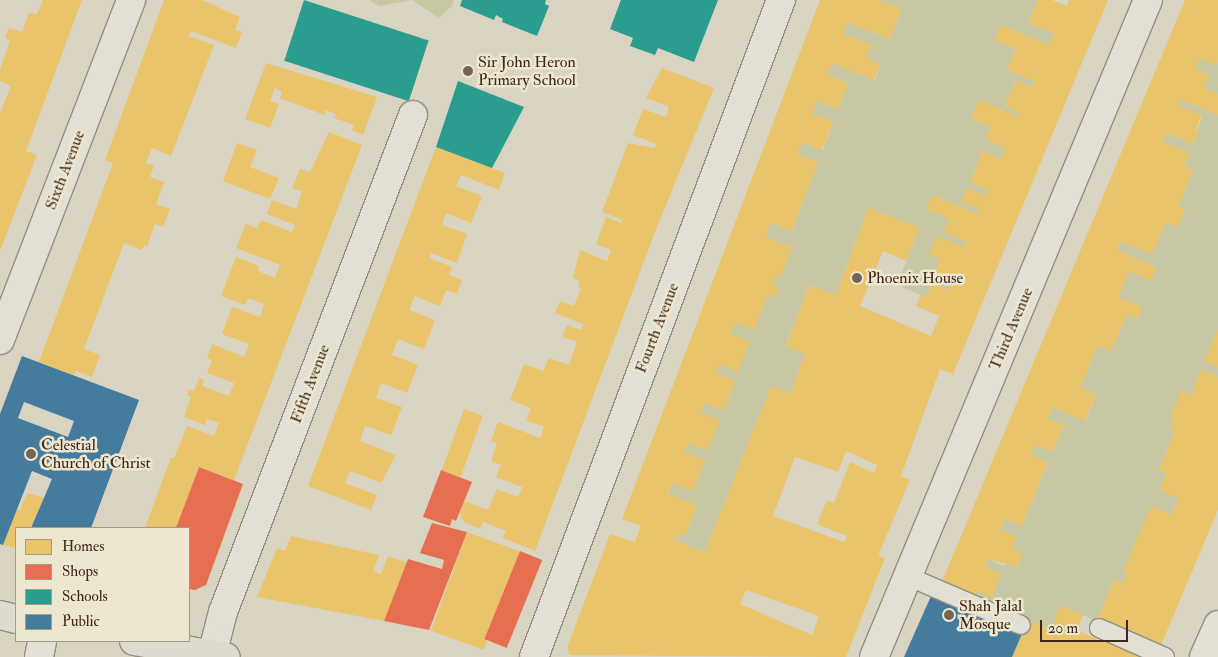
<!DOCTYPE html>
<html>
<head>
<meta charset="utf-8">
<style>
  body { margin:0 }
  #map { position:relative; width:1218px; height:657px; overflow:hidden; background:#d9d4c1; font-family:"IM FELL Double Pica",serif }
  div>[style] { position:absolute }
  .green>* { inset:0; background:#c7c8a3 }
  .homes>* { inset:0; background:#e9c46a; transform-origin:0 0 }
  .shops>* { inset:0; background:#e76f51; transform-origin:0 0 }
  .schools>* { inset:0; background:#2a9d8f; transform-origin:0 0 }
  .public>* { inset:0; background:#457b9d }
  .roads { filter:drop-shadow(1px 0 #948e82) drop-shadow(-1px 0 #948e82) drop-shadow(0 1px #948e82) drop-shadow(0 -1px #948e82) }
  .lane>* { height:18px; margin:-9px; padding:0 9px; transform-origin:9px; border-radius:9px; background:#e2dfd5 }
  .street>* { height:28px; margin:-14px; padding:0 14px; transform-origin:14px; border-radius:14px; background:#e2dfd5 }
  .primary>* { height:28px; margin:-14px; padding:0 14px; transform-origin:14px; border-radius:14px; background:#dddacf }
  .dots>* { width:14px; height:14px; translate:-50% -50%; box-sizing:border-box; border:2px solid #ede7d0; border-radius:50% }
  span { translate:-50% -50%; white-space:nowrap; text-align:center; line-height:1.15; -webkit-text-stroke:5px #ede7d0; paint-order:stroke }
  .poi-label { font-size:16px; color:#3f261c }
  .left { translate:0 -50%; text-align:left }
  .street-label { font-size:16px; color:#3f261c }
  .legend { position:absolute; left:15px; top:527px; width:175px; height:115px; box-sizing:border-box; background:#ede7d0; border:1px solid #a79a88; margin:0; padding:6px 9px; list-style:none; font-size:15px; color:#3f261c }
  .legend li { display:flex; align-items:center; gap:10px; height:25px }
  .legend b { width:25px; border:1px solid #a79a88 }
  .scale { position:absolute; left:1040px; top:620px; width:88px; height:22px; box-sizing:border-box; border:2px solid #3f261c; border-top:0; padding-left:6px; font-size:15px; line-height:18px; white-space:nowrap; color:#3f261c; -webkit-text-stroke:4px #ede7d0; paint-order:stroke }
</style>
</head>
<body>
<div id="map">
  <div class="green">
    <div style="clip-path:polygon(369px 0,454px 0,452px 6px,439px 18px,412px 0,380px 6px)"></div>
    <div style="clip-path:polygon(878px 0,1038px 0,1028px 23px,1054px 33px,1049px 45px,1001px 25px,995px 41px,1016px 49px,1007px 70px,1035px 82px,1032px 88px,1016px 81px,1005px 106px,1020px 113px,1019px 117px,971px 119px,991px 127px,986px 140px,1006px 148px,1001px 159px,983px 151px,970px 182px,988px 190px,977px 214px,932px 195px,950px 219px,945px 232px,967px 242px,964px 247px,940px 259px,935px 271px,953px 279px,948px 290px,932px 283px,926px 297px,897px 285px,919px 228px,868px 208px,836px 295px,809px 285px,786px 346px,805px 354px,790px 394px,771px 387px,705px 552px,665px 537px,677px 540px,680px 533px,686px 534px,697px 506px,668px 494px,672px 483px,705px 460px,684px 452px,688px 443px,708px 450px,719px 421px,700px 413px,704px 403px,724px 410px,735px 380px,715px 373px,719px 364px,738px 371px,749px 342px,730px 334px,735px 322px,754px 329px,767px 295px,774px 298px,772px 284px,775px 275px,780px 277px,792px 248px,765px 237px,771px 223px,792px 231px,813px 175px,818px 162px,797px 154px,802px 142px,823px 150px,833px 122px,812px 114px,816px 101px,838px 109px,848px 83px,827px 75px,832px 63px,875px 80px,880px 65px,867px 59px,872px 45px,843px 34px,847px 22px,890px 39px,901px 9px)"></div>
    <div style="clip-path:polygon(1199px 58px,1215px 65px,1218px 62px,1218px 94px,1204px 88px,1209px 75px,1195px 68px)"></div>
    <div style="clip-path:polygon(1179px 99px,1218px 115px,1218px 377px,1201px 370px,1191px 395px,1181px 391px,1170px 429px,1175px 431px,1159px 470px,1167px 473px,1160px 490px,1179px 498px,1171px 515px,1152px 506px,1125px 570px,1128px 572px,1123px 583px,1114px 580px,1098px 618px,1130px 635px,1061px 606px,1051px 630px,974px 597px,976px 591px,992px 597px,1001px 574px,985px 567px,988px 559px,1004px 566px,1006px 563px,1017px 567px,1022px 554px,1012px 549px,1000px 530px,1005px 519px,1022px 526px,1048px 463px,1031px 455px,1033px 449px,1035px 445px,1052px 452px,1064px 425px,1047px 419px,1052px 407px,1086px 421px,1096px 395px,1080px 388px,1098px 345px,1111px 351px,1127px 314px,1137px 319px,1142px 307px,1118px 297px,1129px 271px,1151px 280px,1156px 267px,1117px 250px,1121px 241px,1152px 254px,1166px 222px,1178px 227px,1185px 210px,1178px 207px,1193px 170px,1185px 166px,1190px 153px,1163px 142px,1166px 133px,1193px 144px,1202px 116px,1177px 105px)"></div>
  </div>
  <div class="homes">
    <div style="clip-path:polygon(43px 0,82px 0,26px 151px,37px 155px,0 251px,0 113px,11px 86px,0 81px,0 70px,10px 40px,5px 38px,9px 28px,22px 32px,29px 13px,37px 14px)"></div>
    <div style="clip-path:polygon(164px 0,202px 0,240px 17px,235px 30px,242px 32px,236px 48px,191px 31px,189px 36px,214px 45px,171px 156px,152px 148px,146px 163px,154px 166px,150px 177px,164px 182px,156px 204px,170px 209px,163px 227px,155px 224px,147px 247px,144px 245px,142px 250px,124px 243px,84px 349px,100px 355px,92px 377px,76px 371px,74px 375px,39px 362px,113px 163px,105px 160px)"></div>
    <div style="clip-path:polygon(evenodd,820px 0,878px 0,901px 9px,890px 39px,847px 22px,843px 34px,872px 45px,867px 59px,880px 64px,874px 80px,832px 63px,827px 75px,848px 83px,838px 109px,816px 101px,812px 114px,833px 122px,822px 150px,802px 142px,800px 147px,797px 154px,818px 162px,813px 175px,792px 231px,771px 223px,765px 237px,792px 248px,780px 278px,775px 275px,772px 284px,778px 287px,774px 298px,767px 295px,754px 330px,735px 322px,730px 334px,750px 341px,738px 372px,719px 364px,715px 373px,735px 380px,724px 410px,704px 403px,700px 413px,720px 420px,708px 450px,688px 443px,684px 452px,705px 460px,699px 475px,693px 491px,672px 483px,670px 487px,668px 494px,697px 505px,686px 535px,680px 533px,677px 540px,665px 537px,705px 552px,771px 386px,790px 394px,805px 354px,786px 347px,809px 285px,836px 295px,868px 208px,919px 228px,906px 261px,883px 251px,860px 306px,931px 336px,939px 316px,916px 306px,921px 294px,926px 297px,932px 283px,948px 290px,953px 279px,935px 271px,940px 259px,929px 254px,937px 236px,964px 247px,967px 242px,944px 232px,950px 219px,926px 209px,932px 195px,977px 214px,979px 209px,961px 202px,967px 188px,985px 196px,988px 190px,970px 182px,983px 151px,1001px 159px,1006px 148px,986px 140px,991px 127px,971px 119px,979px 100px,1019px 117px,1020px 113px,1005px 106px,1016px 81px,1032px 88px,1035px 82px,1007px 70px,1016px 49px,995px 41px,1001px 25px,1049px 45px,1054px 33px,1028px 23px,1038px 0,1052px 0,1067px 6px,1069px 0,1108px 0,953px 374px,940px 369px,901px 476px,910px 480px,878px 556px,885px 558px,846px 657px,570px 655px,567px 648px,610px 534px,635px 542px,641px 526px,622px 519px,820px 0,846px 451px,877px 465px,874px 473px,850px 462px,834px 503px,827px 500px,817px 524px,847px 536px,844px 542px,773px 516px,795px 457px,838px 472px,846px 451px,820px 0,746px 590px,819px 616px,812px 635px,740px 604px,746px 590px)"></div>
    <div style="clip-path:polygon(1185px 0,1218px 0,1218px 62px,1216px 66px,1199px 58px,1195px 68px,1209px 75px,1204px 88px,1218px 94px,1218px 115px,1179px 99px,1177px 105px,1202px 115px,1196px 129px,1199px 130px,1193px 144px,1166px 133px,1163px 142px,1190px 153px,1185px 166px,1193px 170px,1178px 207px,1185px 210px,1178px 227px,1166px 222px,1152px 254px,1121px 241px,1117px 250px,1156px 267px,1151px 281px,1129px 271px,1118px 297px,1142px 307px,1137px 319px,1127px 314px,1111px 351px,1098px 345px,1080px 388px,1096px 395px,1085px 421px,1052px 407px,1047px 419px,1064px 425px,1052px 452px,1035px 445px,1033px 449px,1031px 455px,1048px 462px,1022px 526px,1005px 519px,1000px 530px,1017px 537px,1012px 549px,1023px 554px,1017px 567px,988px 559px,985px 567px,1001px 574px,992px 597px,976px 591px,974px 597px,941px 584px)"></div>
    <div style="clip-path:polygon(266px 63px,377px 97px,363px 135px,352px 130px,354px 125px,334px 118px,336px 114px,326px 110px,324px 115px,280px 98px,282px 92px,275px 88px,270px 101px,279px 104px,270px 128px,245px 119px)"></div>
    <div style="clip-path:polygon(662px 68px,714px 88px,655px 232px,535px 551px,503px 538px,506px 531px,483px 522px,480px 529px,464px 522px,460px 513px,464px 501px,488px 510px,497px 489px,518px 497px,522px 487px,496px 477px,501px 465px,491px 461px,497px 443px,491px 441px,498px 422px,540px 438px,544px 427px,526px 420px,531px 408px,510px 400px,524px 364px,543px 371px,549px 358px,569px 365px,577px 342px,562px 337px,567px 325px,581px 330px,583px 324px,555px 313px,560px 301px,574px 306px,581px 288px,578px 287px,580px 281px,573px 278px,580px 250px,607px 261px,611px 250px,596px 244px,606px 217px,621px 223px,623px 220px,602px 212px,628px 143px,654px 148px,656px 144px,633px 135px,643px 109px,666px 117px,669px 107px,646px 98px)"></div>
    <div style="clip-path:polygon(329px 132px,362px 145px,234px 480px,199px 467px,176px 528px,145px 528px,171px 457px,174px 458px,187px 426px,214px 436px,219px 423px,207px 419px,205px 425px,184px 417px,191px 397px,187px 395px,189px 389px,194px 391px,199px 378px,204px 380px,202px 386px,229px 396px,234px 383px,207px 373px,212px 360px,207px 358px,212px 344px,244px 357px,249px 344px,222px 334px,232px 307px,260px 317px,264px 304px,248px 298px,245px 305px,221px 296px,236px 257px,259px 266px,258px 271px,275px 278px,280px 265px,236px 248px,246px 224px,257px 228px,261px 220px,292px 232px,295px 225px,267px 214px,272px 200px,296px 209px,302px 191px,292px 188px,300px 169px,310px 172px)"></div>
    <div style="clip-path:polygon(237px 143px,257px 150px,250px 167px,279px 178px,270px 199px,223px 181px)"></div>
    <div style="clip-path:polygon(436px 147px,505px 173px,499px 190px,461px 175px,456px 186px,482px 196px,471px 223px,446px 213px,442px 225px,467px 234px,457px 263px,431px 253px,429px 258px,452px 267px,449px 275px,462px 280px,457px 294px,446px 290px,440px 306px,415px 296px,409px 310px,435px 320px,424px 349px,398px 339px,392px 355px,418px 365px,407px 393px,381px 383px,376px 398px,402px 407px,391px 435px,365px 426px,360px 441px,396px 455px,381px 483px,350px 471px,345px 483px,377px 495px,371px 510px,308px 486px)"></div>
    <div style="clip-path:polygon(1218px 329px,1218px 367px,1204px 361px)"></div>
    <div style="clip-path:polygon(1201px 370px,1218px 377px,1218px 510px,1161px 645px,1098px 618px,1114px 580px,1123px 583px,1128px 572px,1124px 570px,1151px 506px,1171px 515px,1179px 498px,1159px 490px,1167px 473px,1159px 470px,1175px 431px,1170px 429px,1174px 417px,1171px 416px,1181px 391px,1191px 395px)"></div>
    <div style="left:464px;top:409px;width:20px;height:65px;rotate:20deg"></div>
    <div style="clip-path:polygon(28px 493px,44px 498px,31px 528px,16px 528px,16px 548px,3px 545px,17px 509px,20px 510px)"></div>
    <div style="left:467px;top:532px;width:56px;height:105px;rotate:20deg"></div>
    <div style="clip-path:polygon(291px 536px,379px 555px,373px 571px,381px 574px,388px 556px,407px 563px,384px 621px,257px 597px,277px 548px,285px 551px)"></div>
    <div style="clip-path:polygon(1060px 606px,1083px 615px,1077px 630px,1100px 641px,1102px 636px,1152px 657px,1012px 657px,1028px 620px,1051px 630px)"></div>
  </div>
  <div class="shops">
    <div style="clip-path:polygon(199px 467px,243px 484px,206px 585px,195px 590px,189px 589px,189px 528px,176px 528px)"></div>
    <div style="clip-path:polygon(441px 470px,472px 482px,456px 521px,452px 519px,450px 526px,423px 517px)"></div>
    <div style="clip-path:polygon(432px 523px,467px 532px,429px 630px,384px 621px,408px 559px,442px 569px,444px 560px,420px 553px)"></div>
    <div style="left:520px;top:551px;width:24px;height:95px;rotate:22deg"></div>
  </div>
  <div class="schools">
    <div style="left:304px;top:0;width:131px;height:64px;rotate:18deg"></div>
    <div style="clip-path:polygon(462px 0,546px 0,545px 4px,549px 6px,537px 36px,502px 22px,503px 19px,496px 15px,494px 20px,460px 6px)"></div>
    <div style="clip-path:polygon(621px 0,718px 0,694px 62px,658px 48px,655px 55px,630px 46px,633px 38px,610px 29px)"></div>
    <div style="clip-path:polygon(458px 81px,524px 107px,492px 168px,436px 147px)"></div>
  </div>
  <div class="public">
    <div style="clip-path:polygon(evenodd,22px 356px,139px 400px,91px 528px,31px 528px,52px 479px,32px 471px,3px 545px,0 544px,0 414px,22px 356px,24px 402px,74px 421px,68px 437px,18px 418px,24px 402px)"></div>
    <div style="clip-path:polygon(931px 596px,1022px 634px,1012px 657px,904px 657px)"></div>
  </div>
  <div class="roads">
    <div class="lane">
      <div style="left:907px;top:576px;width:124px;rotate:23.3deg"></div>
      <div style="left:1099px;top:628px;width:72px;rotate:23.7deg"></div>
    </div>
    <div class="street">
      <div style="left:0;top:340px;width:364px;rotate:-68.9deg"></div>
      <div style="left:212px;top:655px;width:44px;rotate:-75.7deg"></div>
      <div style="left:223px;top:612px;width:532px;rotate:-69.08deg"></div>
      <div style="left:39px;top:657px;width:16px;rotate:-79deg"></div>
      <div style="left:534px;top:657px;width:702px;rotate:-69.4deg"></div>
      <div style="left:874px;top:657px;width:712px;rotate:-67.36deg"></div>
      <div style="left:1204px;top:657px;width:35px;rotate:-66deg"></div>
    </div>
    <div class="primary">
      <div style="left:0;top:615px;width:16px;rotate:14deg"></div>
      <div style="left:134px;top:641px;width:93px;rotate:9.9deg"></div>
    </div>
  </div>
  <div class="dots">
    <div style="left:468px;top:71px;background:#756356"></div>
    <div style="left:857px;top:278px;background:#756356"></div>
    <div style="left:31px;top:454px;background:#756356"></div>
    <div style="left:949px;top:615px;background:#756356"></div>
  </div>
  <div class="poi-label">
    <span class="left" style="left:478px;top:71px">Sir John Heron<br>Primary School</span>
    <span class="left" style="left:867px;top:278px">Phoenix House</span>
    <span class="left" style="left:41px;top:454px">Celestial<br>Church of Christ</span>
    <span class="left" style="left:959px;top:615px">Shah Jalal<br>Mosque</span>
  </div>
  <div class="street-label">
    <span style="left:65px;top:170px;rotate:-69deg">Sixth Avenue</span>
    <span style="left:657px;top:328px;rotate:-69deg">Fourth Avenue</span>
    <span style="left:1011px;top:329px;rotate:-67deg">Third Avenue</span>
    <span style="left:310px;top:384px;rotate:-69deg">Fifth Avenue</span>
  </div>
  <ul class="legend">
  <li><b style="height:14px;background:#e9c46a"></b>Homes</li>
  <li><b style="height:14px;background:#e76f51"></b>Shops</li>
  <li><b style="height:14px;background:#2a9d8f"></b>Schools</li>
  <li><b style="height:14px;background:#457b9d"></b>Public</li>
  </ul>
  <div class="scale">20 m</div>
</div>
</body>
</html>
